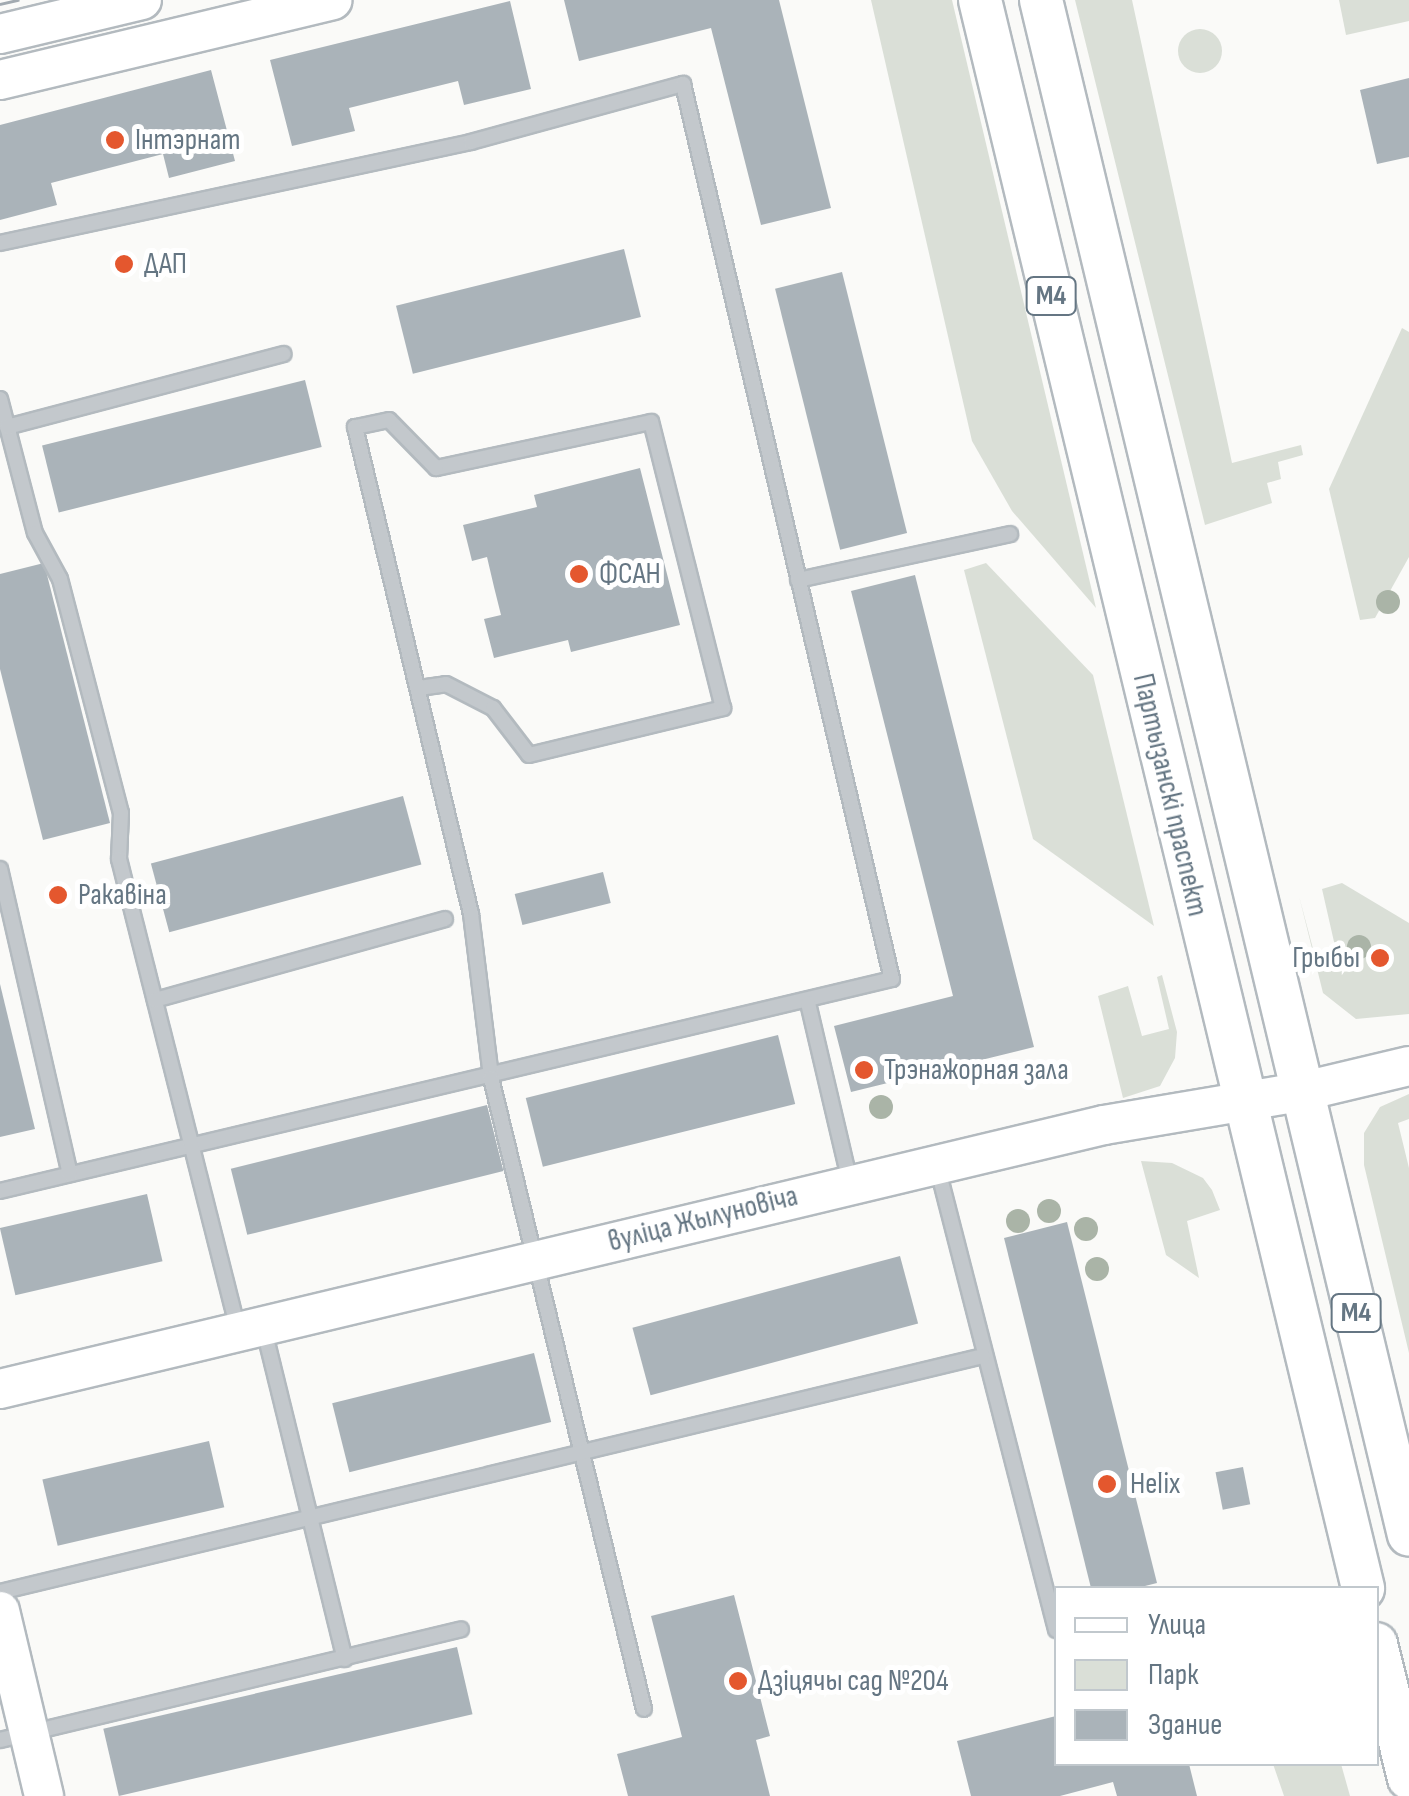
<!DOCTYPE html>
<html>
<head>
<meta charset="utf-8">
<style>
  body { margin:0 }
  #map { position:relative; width:1409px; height:1796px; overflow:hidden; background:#fafaf8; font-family:"Sofia Sans Condensed",sans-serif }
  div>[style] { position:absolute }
  .green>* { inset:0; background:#dadfd7 }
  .round { border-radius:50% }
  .building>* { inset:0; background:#aab3b9; transform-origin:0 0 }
  .roads { filter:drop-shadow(2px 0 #b3babf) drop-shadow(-2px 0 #b3babf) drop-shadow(0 2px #b3babf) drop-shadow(0 -2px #b3babf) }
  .lane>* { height:14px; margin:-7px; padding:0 7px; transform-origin:7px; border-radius:7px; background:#c3c8cc }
  .secondary>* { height:38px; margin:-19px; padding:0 19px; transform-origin:19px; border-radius:19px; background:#fff }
  .primary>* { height:42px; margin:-21px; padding:0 21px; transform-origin:21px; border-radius:21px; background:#fff }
  .tram>* { height:2.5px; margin:-1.25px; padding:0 1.25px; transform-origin:1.25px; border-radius:1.25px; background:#a2aab0 }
  .trees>* { width:24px; height:24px; margin:-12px; border-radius:50%; background:#aab4a7 }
  .dots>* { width:28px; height:28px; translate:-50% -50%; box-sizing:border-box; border:5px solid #fff; border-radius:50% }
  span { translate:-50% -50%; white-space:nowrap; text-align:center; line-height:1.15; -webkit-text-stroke:10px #fff; paint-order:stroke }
  .shield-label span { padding:2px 8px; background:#fff; border:2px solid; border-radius:8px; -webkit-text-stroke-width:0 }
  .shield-label { font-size:28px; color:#657683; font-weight:700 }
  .poi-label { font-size:30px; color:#657683 }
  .left { translate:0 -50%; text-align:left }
  .right { translate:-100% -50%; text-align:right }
  .street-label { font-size:30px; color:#657683 }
  .legend { position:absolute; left:1054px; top:1586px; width:325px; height:180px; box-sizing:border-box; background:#fff; border:2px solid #c1c8cd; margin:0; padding:12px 18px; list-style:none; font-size:30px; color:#657683 }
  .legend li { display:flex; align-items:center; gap:20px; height:50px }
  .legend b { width:50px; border:2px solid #c1c8cd }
</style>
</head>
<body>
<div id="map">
  <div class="green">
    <div style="clip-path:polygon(871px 0,952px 0,1096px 608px,1012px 511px,972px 441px)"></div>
    <div style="clip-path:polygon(1075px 0,1132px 0,1232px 463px,1301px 445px,1303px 455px,1278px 462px,1281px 479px,1267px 483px,1272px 503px,1205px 525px)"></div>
    <div style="clip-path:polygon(1339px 0,1409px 0,1409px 21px,1346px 35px)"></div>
    <div class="round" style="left:1178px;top:29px;width:44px;height:44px"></div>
    <div style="clip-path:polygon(1402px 328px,1409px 332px,1409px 557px,1375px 618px,1360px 620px,1329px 489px)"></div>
    <div style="clip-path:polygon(986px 563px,1093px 675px,1154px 926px,1033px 839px,964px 570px)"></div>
    <div style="clip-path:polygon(1342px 883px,1409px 923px,1409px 1014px,1356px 1019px,1323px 993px,1299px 896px,1316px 960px,1337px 955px,1322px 889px)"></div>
    <div style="clip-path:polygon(1162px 975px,1177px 1032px,1175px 1058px,1160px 1086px,1123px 1098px,1098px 996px,1128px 986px,1142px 1036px,1169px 1029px,1157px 977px)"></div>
    <div style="clip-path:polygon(1409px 1094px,1409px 1119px,1398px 1123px,1409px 1168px,1409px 1353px,1364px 1165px,1364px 1133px,1380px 1107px)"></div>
    <div style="clip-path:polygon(1141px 1161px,1172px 1163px,1203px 1178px,1212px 1190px,1220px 1210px,1187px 1221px,1199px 1278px,1166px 1255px)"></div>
    <div style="clip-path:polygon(1273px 1764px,1341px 1764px,1350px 1796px,1284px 1796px)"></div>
  </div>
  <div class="building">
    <div style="clip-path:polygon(564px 0,779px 0,831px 208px,761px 225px,711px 28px,579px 61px)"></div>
    <div style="clip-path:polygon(510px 1px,531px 89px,464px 105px,458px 81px,349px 108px,355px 131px,292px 146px,270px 60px)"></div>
    <div style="clip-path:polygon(211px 70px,235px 161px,169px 178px,163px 154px,51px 183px,57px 205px,0 220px,0 125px)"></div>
    <div style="clip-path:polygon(1409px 78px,1409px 157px,1377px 164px,1360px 90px)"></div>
    <div style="left:624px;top:249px;width:70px;height:235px;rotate:76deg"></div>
    <div style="left:842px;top:272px;width:269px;height:69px;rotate:76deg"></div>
    <div style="left:305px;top:380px;width:69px;height:271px;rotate:76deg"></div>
    <div style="clip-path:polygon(640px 468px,680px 625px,571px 652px,568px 640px,494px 658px,484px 619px,501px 615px,494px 587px,487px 557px,472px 561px,463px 525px,537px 507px,534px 495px)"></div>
    <div style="clip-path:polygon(44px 563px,110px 823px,43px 840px,0 669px,0 574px)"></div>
    <div style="clip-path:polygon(915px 575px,1034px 1047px,851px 1092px,834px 1026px,953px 996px,851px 591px)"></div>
    <div style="left:403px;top:796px;width:71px;height:261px;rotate:75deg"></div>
    <div style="left:603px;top:872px;width:32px;height:91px;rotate:76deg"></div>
    <div style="clip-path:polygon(0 984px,35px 1129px,0 1137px)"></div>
    <div style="left:778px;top:1035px;width:71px;height:260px;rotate:76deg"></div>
    <div style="left:487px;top:1105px;width:68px;height:264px;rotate:76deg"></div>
    <div style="left:147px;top:1194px;width:69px;height:151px;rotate:77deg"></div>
    <div style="clip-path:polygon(1067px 1222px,1157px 1583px,1137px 1588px,1091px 1588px,1004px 1238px)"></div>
    <div style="left:900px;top:1256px;width:70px;height:277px;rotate:75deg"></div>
    <div style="left:534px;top:1353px;width:71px;height:208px;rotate:76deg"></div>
    <div style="left:209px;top:1441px;width:68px;height:171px;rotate:77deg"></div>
    <div style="left:1243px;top:1467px;width:38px;height:28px;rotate:79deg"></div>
    <div style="clip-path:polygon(734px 1595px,770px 1736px,756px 1740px,770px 1796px,628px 1796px,617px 1754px,682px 1737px,651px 1616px)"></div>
    <div style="left:457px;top:1647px;width:69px;height:363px;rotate:77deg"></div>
    <div style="clip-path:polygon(1056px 1716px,1056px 1764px,1189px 1764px,1197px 1796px,1117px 1796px,1113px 1782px,1060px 1796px,971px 1796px,957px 1741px)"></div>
  </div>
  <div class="roads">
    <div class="lane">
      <div style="left:0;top:243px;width:482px;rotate:-12.1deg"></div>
      <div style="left:471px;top:142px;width:220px;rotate:-15.3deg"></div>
      <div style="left:683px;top:84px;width:919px;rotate:76.86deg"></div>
      <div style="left:892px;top:979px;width:917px;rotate:166.63deg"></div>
      <div style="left:0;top:399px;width:138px;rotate:75.4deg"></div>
      <div style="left:35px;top:533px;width:52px;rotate:61.5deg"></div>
      <div style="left:60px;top:579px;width:242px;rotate:75.4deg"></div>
      <div style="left:121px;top:813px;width:46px;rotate:92.5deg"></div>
      <div style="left:119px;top:859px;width:487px;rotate:75.8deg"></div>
      <div style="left:7px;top:427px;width:286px;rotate:-14.8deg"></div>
      <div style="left:798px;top:580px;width:217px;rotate:-12.2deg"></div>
      <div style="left:419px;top:688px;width:27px;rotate:-8deg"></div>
      <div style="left:446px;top:684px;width:53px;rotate:27.1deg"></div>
      <div style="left:493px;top:708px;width:59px;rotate:52.5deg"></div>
      <div style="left:529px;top:755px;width:200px;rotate:-13.6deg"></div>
      <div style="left:723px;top:708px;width:295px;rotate:-104.1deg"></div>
      <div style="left:651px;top:422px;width:220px;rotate:167.9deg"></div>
      <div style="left:436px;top:468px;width:67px;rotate:-134.4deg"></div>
      <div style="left:389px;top:420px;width:35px;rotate:168deg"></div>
      <div style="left:355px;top:427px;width:501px;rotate:76.6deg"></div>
      <div style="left:471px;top:914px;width:165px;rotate:83deg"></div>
      <div style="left:491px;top:1078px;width:649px;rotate:76.37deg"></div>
      <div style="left:0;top:869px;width:313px;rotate:77.1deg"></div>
      <div style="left:155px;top:1000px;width:301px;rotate:-15.6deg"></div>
      <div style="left:808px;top:1003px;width:184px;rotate:76.8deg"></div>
      <div style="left:937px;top:1166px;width:479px;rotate:75.6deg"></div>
      <div style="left:263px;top:1326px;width:343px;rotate:76.2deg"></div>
      <div style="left:0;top:1592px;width:1011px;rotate:-13.5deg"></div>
      <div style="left:0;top:1740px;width:474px;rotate:-13.5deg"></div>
    </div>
    <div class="secondary">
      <div style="left:0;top:34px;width:146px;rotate:-13.5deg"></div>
      <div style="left:0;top:80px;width:342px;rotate:-13.5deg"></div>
      <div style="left:0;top:1389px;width:1135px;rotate:-13.45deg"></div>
      <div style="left:1104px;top:1125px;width:203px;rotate:-9.6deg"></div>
      <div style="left:1304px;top:1091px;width:108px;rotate:-13.4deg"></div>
      <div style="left:0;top:1611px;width:190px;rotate:76.6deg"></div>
    </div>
    <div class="primary">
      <div style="left:980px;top:0;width:1634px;rotate:76.44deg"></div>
      <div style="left:1041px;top:0;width:1578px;rotate:76.52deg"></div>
      <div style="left:1376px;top:1644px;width:138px;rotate:76.2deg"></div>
    </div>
  </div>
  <div class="tram">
    <div style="left:0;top:4px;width:18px;rotate:-13deg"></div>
  </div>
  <div class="trees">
    <div style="left:1388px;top:602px"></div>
    <div style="left:1359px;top:947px"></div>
    <div style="left:881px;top:1107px"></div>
    <div style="left:1049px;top:1211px"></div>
    <div style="left:1018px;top:1221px"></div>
    <div style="left:1086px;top:1229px"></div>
    <div style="left:1097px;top:1269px"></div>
  </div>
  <div class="dots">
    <div style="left:115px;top:140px;background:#e4572e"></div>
    <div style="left:124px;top:264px;background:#e4572e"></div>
    <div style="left:579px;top:574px;background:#e4572e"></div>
    <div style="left:58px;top:895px;background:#e4572e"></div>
    <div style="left:1380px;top:958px;background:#e4572e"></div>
    <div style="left:864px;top:1070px;background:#e4572e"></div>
    <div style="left:1107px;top:1484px;background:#e4572e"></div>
    <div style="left:738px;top:1681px;background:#e4572e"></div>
  </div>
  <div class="shield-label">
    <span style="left:1051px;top:296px">М4</span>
    <span style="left:1356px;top:1313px">М4</span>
  </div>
  <div class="poi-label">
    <span class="left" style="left:135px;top:140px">Інтэрнат</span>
    <span class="left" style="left:144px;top:264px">ДАП</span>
    <span class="left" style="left:599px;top:574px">ФСАН</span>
    <span class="left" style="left:78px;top:895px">Ракавіна</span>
    <span class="right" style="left:1360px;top:958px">Грыбы</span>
    <span class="left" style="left:884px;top:1070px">Трэнажорная зала</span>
    <span class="left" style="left:1130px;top:1484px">Helix</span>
    <span class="left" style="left:758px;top:1681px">Дзіцячы сад №204</span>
  </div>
  <div class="street-label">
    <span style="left:1170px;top:795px;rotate:77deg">Партызанскі праспект</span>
    <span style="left:703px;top:1219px;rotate:-14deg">вуліца Жылуновіча</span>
  </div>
  <ul class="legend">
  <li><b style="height:12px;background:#fff"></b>Улица</li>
  <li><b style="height:28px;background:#dadfd7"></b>Парк</li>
  <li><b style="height:28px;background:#aab3b9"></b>Здание</li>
  </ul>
</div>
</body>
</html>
